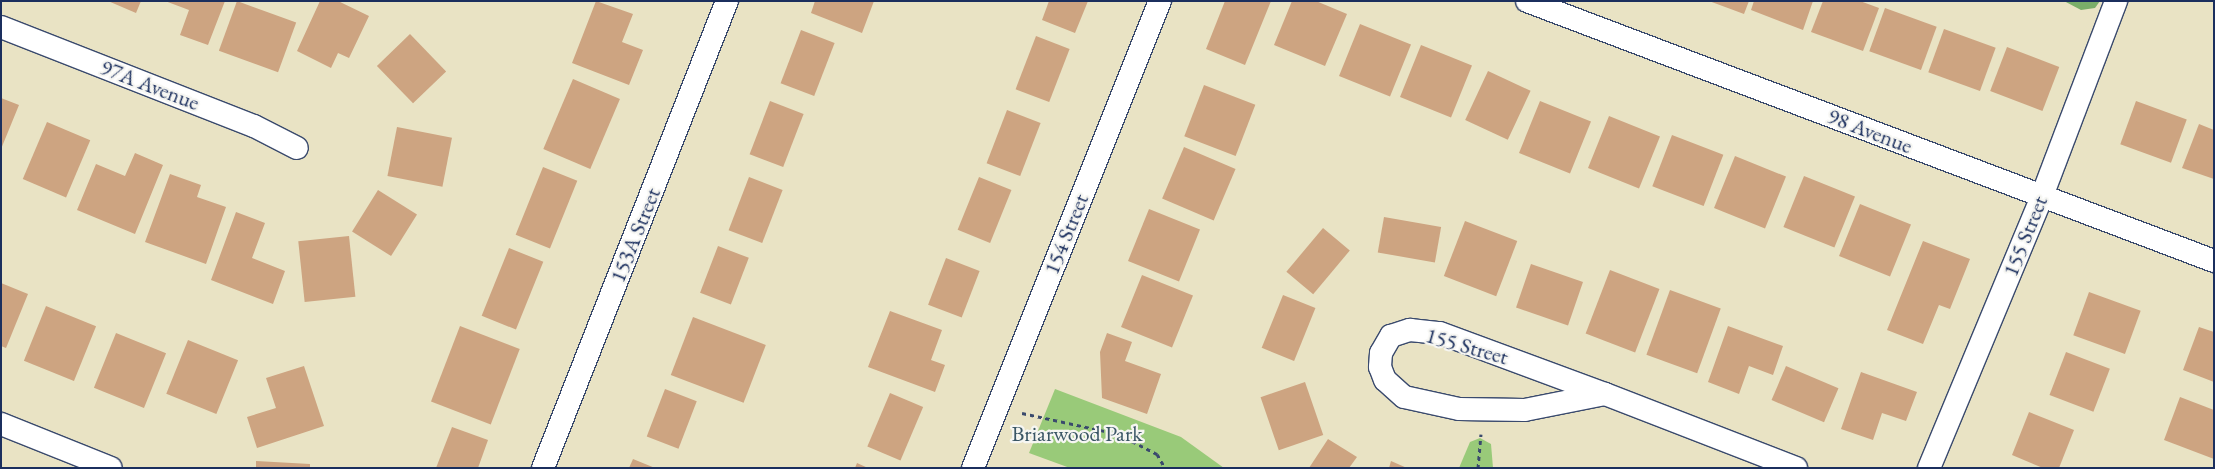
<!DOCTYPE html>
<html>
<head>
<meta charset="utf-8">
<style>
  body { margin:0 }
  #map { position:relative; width:2215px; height:469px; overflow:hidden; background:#e9e3c4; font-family:"EB Garamond",serif }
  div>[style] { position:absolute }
  .green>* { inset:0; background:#99ca79 }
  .forest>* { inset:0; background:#7aae69 }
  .building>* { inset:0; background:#cda481; transform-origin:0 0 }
  .path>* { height:3px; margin-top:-1.5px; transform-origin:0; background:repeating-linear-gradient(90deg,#3a4a6d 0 4px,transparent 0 8px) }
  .roads { filter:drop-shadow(1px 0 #3a4a6d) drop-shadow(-1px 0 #3a4a6d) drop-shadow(0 1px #3a4a6d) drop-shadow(0 -1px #3a4a6d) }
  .street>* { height:22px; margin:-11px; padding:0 11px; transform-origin:11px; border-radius:11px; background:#fff }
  span { translate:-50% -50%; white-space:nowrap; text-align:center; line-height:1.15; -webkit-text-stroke:4.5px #f6f6f2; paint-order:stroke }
  .street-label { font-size:22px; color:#1b2f5e }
  .park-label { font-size:22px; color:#3a5665 }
  .frame { position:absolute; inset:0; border:2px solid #1b2f5e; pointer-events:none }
</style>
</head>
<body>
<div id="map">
  <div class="green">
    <div style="clip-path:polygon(1055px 389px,1181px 437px,1224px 468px,1070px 468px,1029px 453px)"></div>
    <div style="clip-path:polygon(1480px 438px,1491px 444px,1493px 468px,1459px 468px,1470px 442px)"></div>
  </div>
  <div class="forest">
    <div style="clip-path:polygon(2064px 1px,2100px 1px,2095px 8px,2081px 10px)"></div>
  </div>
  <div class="building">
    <div style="clip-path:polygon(108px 1px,141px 1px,136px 13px)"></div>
    <div style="clip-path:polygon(165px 1px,225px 1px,208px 45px,180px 35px,189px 10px)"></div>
    <div style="left:237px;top:1px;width:63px;height:53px;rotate:20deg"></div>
    <div style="clip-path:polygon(320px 1px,338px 1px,369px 16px,349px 58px,338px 53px,331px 68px,297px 51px)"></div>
    <div style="clip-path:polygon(596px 1px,633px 14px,622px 42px,643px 50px,629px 85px,572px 63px)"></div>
    <div style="clip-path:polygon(815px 1px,874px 1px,862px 33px,811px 13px)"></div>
    <div style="clip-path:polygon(1049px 1px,1088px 1px,1075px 33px,1042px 20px)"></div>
    <div style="clip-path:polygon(1225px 1px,1271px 1px,1245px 65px,1206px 49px)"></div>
    <div style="clip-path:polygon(1292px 1px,1316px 1px,1347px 14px,1325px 66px,1274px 45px)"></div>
    <div style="clip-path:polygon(1709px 1px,1749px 1px,1744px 14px)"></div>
    <div style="clip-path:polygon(1754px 1px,1813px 1px,1803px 30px,1751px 10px)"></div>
    <div style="clip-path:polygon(1823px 1px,1860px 1px,1879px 8px,1863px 51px,1811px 32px)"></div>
    <div style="left:1885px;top:8px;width:55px;height:46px;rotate:20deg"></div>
    <div style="left:1360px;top:24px;width:55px;height:56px;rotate:22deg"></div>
    <div style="left:1944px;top:29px;width:55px;height:46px;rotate:20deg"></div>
    <div style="left:801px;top:30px;width:36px;height:57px;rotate:21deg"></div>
    <div style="left:410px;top:34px;width:52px;height:46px;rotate:46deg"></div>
    <div style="left:1036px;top:36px;width:36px;height:57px;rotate:21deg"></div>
    <div style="left:1421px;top:45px;width:55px;height:56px;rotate:22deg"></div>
    <div style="left:2007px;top:47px;width:56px;height:47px;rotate:21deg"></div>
    <div style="left:1488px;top:71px;width:47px;height:54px;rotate:25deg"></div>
    <div style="left:573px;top:79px;width:51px;height:76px;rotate:23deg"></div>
    <div style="left:1204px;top:85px;width:55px;height:55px;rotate:21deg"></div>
    <div style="clip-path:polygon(1px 98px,19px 105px,1px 149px)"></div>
    <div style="left:770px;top:101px;width:36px;height:57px;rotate:21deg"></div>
    <div style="left:1540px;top:101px;width:55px;height:56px;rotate:22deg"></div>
    <div style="left:2136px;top:101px;width:54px;height:46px;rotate:20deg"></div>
    <div style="left:1007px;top:110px;width:36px;height:57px;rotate:21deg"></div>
    <div style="left:1609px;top:116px;width:55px;height:56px;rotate:22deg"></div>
    <div style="left:47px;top:122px;width:47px;height:62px;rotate:23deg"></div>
    <div style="clip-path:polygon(2199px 124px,2214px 130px,2214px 179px,2182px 168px)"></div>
    <div style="left:397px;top:127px;width:56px;height:50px;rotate:11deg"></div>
    <div style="left:1672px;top:135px;width:55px;height:55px;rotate:21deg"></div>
    <div style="left:1184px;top:147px;width:56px;height:56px;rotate:23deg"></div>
    <div style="clip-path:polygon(135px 153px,163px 165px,135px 234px,77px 210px,96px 164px,125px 176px)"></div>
    <div style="left:1735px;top:156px;width:55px;height:56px;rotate:22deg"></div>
    <div style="left:543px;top:167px;width:37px;height:73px;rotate:22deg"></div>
    <div style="clip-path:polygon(170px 174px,201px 185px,197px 197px,226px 207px,206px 264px,145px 242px)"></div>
    <div style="left:1804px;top:176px;width:55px;height:55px;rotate:22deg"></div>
    <div style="left:749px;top:177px;width:36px;height:57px;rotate:21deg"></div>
    <div style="left:979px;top:177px;width:35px;height:57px;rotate:22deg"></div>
    <div style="left:378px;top:190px;width:46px;height:49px;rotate:32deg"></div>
    <div style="left:1860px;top:204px;width:55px;height:56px;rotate:22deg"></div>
    <div style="left:1149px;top:209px;width:55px;height:56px;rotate:22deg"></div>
    <div style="clip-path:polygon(236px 212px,265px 223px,252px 258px,285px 271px,273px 304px,211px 280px)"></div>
    <div style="left:1384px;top:217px;width:58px;height:36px;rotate:10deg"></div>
    <div style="left:1465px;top:221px;width:56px;height:59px;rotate:21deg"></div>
    <div style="left:1323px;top:228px;width:35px;height:57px;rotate:40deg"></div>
    <div style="left:349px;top:236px;width:61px;height:51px;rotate:84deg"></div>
    <div style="clip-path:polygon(1923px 241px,1970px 259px,1950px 309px,1939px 305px,1923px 344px,1887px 330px)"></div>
    <div style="left:718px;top:246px;width:33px;height:50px;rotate:21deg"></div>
    <div style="left:509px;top:248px;width:37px;height:73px;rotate:22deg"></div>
    <div style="left:946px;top:258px;width:36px;height:50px;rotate:21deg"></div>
    <div style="left:1531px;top:264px;width:55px;height:46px;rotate:19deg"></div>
    <div style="left:1610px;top:270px;width:53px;height:68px;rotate:21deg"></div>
    <div style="left:1142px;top:275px;width:55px;height:56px;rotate:22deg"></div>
    <div style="clip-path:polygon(1px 283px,28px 294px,6px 348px,1px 346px)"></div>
    <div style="left:1670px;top:290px;width:54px;height:69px;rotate:20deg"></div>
    <div style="left:2089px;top:292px;width:55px;height:46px;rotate:20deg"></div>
    <div style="left:1283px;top:295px;width:35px;height:57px;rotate:22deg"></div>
    <div style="left:46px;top:306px;width:54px;height:59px;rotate:22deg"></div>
    <div style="clip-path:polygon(890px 311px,942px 330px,931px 360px,945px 365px,935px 392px,868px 367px)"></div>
    <div style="left:693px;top:317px;width:78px;height:62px;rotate:21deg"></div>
    <div style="left:460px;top:326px;width:64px;height:81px;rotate:21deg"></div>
    <div style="clip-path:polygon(1728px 326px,1783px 346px,1773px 375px,1749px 366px,1739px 394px,1708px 382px)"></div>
    <div style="clip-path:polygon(2199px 327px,2214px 332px,2214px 382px,2183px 370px)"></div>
    <div style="left:116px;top:333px;width:54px;height:59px;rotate:22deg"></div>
    <div style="clip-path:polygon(1107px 333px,1132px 342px,1125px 361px,1161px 374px,1147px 414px,1102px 398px,1100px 352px)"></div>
    <div style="left:188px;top:340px;width:54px;height:58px;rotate:22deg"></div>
    <div style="left:2066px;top:352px;width:47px;height:46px;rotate:21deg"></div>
    <div style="clip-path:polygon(304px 366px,324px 426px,257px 448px,247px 417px,276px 408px,266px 378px)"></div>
    <div style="left:1786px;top:366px;width:57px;height:37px;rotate:23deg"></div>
    <div style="clip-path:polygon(1861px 372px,1917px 392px,1906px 421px,1882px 413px,1873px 440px,1841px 429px)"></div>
    <div style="left:1305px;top:382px;width:56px;height:47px;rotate:71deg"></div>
    <div style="left:665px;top:389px;width:34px;height:51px;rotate:21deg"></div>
    <div style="left:890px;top:393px;width:36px;height:58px;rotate:23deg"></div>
    <div style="clip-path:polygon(2180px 397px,2214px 410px,2214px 459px,2164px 440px)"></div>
    <div style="clip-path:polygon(2029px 412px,2074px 430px,2059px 468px,2043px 468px,2012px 455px)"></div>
    <div style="clip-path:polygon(452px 427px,488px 440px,478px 468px,436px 468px)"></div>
    <div style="clip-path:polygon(1328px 439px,1357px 457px,1349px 468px,1309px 468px)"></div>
    <div style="clip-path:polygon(633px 459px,655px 468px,629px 468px)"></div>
    <div style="clip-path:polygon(256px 461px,310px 464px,310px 468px,256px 468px)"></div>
    <div style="clip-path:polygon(1391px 461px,1407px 468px,1389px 468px)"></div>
    <div style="clip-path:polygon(857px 463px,868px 468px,855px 468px)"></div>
  </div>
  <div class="path">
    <div style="left:1022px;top:413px;width:98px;rotate:12.3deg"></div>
    <div style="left:1118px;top:434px;width:44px;rotate:27.1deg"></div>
    <div style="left:1157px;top:454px;width:16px;rotate:60deg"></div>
    <div style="left:1478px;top:468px;width:34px;rotate:-85deg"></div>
  </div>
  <div class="roads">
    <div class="street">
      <div style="left:1527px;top:1px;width:735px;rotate:20.73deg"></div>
      <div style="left:1px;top:27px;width:272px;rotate:21.4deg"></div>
      <div style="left:254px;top:126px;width:48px;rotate:27.1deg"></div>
      <div style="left:1605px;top:394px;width:82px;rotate:168.7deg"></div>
      <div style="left:1525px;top:410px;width:66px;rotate:-179.1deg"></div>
      <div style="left:1459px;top:409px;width:56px;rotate:-167.7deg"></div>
      <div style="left:1404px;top:397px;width:25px;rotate:-138deg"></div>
      <div style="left:1385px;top:380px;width:14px;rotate:-111deg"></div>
      <div style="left:1380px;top:367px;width:14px;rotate:-86deg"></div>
      <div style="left:1381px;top:353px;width:20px;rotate:-60deg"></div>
      <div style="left:1391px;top:336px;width:20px;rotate:-18deg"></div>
      <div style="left:1410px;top:330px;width:30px;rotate:6deg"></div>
      <div style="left:1440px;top:333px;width:176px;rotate:20.3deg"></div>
      <div style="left:1605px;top:394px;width:205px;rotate:21.2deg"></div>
      <div style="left:1px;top:424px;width:118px;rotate:21.8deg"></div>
      <div style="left:543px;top:468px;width:502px;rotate:-68.5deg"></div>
      <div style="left:973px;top:468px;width:503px;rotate:-68.18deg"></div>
      <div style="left:1929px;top:468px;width:295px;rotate:-67.4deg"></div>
      <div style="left:2042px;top:196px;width:209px;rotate:-69.2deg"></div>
    </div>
  </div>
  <div class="street-label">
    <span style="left:150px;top:85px;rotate:21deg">97A Avenue</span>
    <span style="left:1870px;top:131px;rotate:21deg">98 Avenue</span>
    <span style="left:1066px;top:234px;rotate:-68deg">154 Street</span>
    <span style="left:635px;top:235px;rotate:-68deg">153A Street</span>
    <span style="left:2025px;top:236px;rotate:-68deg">155 Street</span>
    <span style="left:1467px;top:346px;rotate:16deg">155 Street</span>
  </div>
  <div class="park-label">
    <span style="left:1077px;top:434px">Briarwood Park</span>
  </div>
  <div class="frame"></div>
</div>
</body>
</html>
